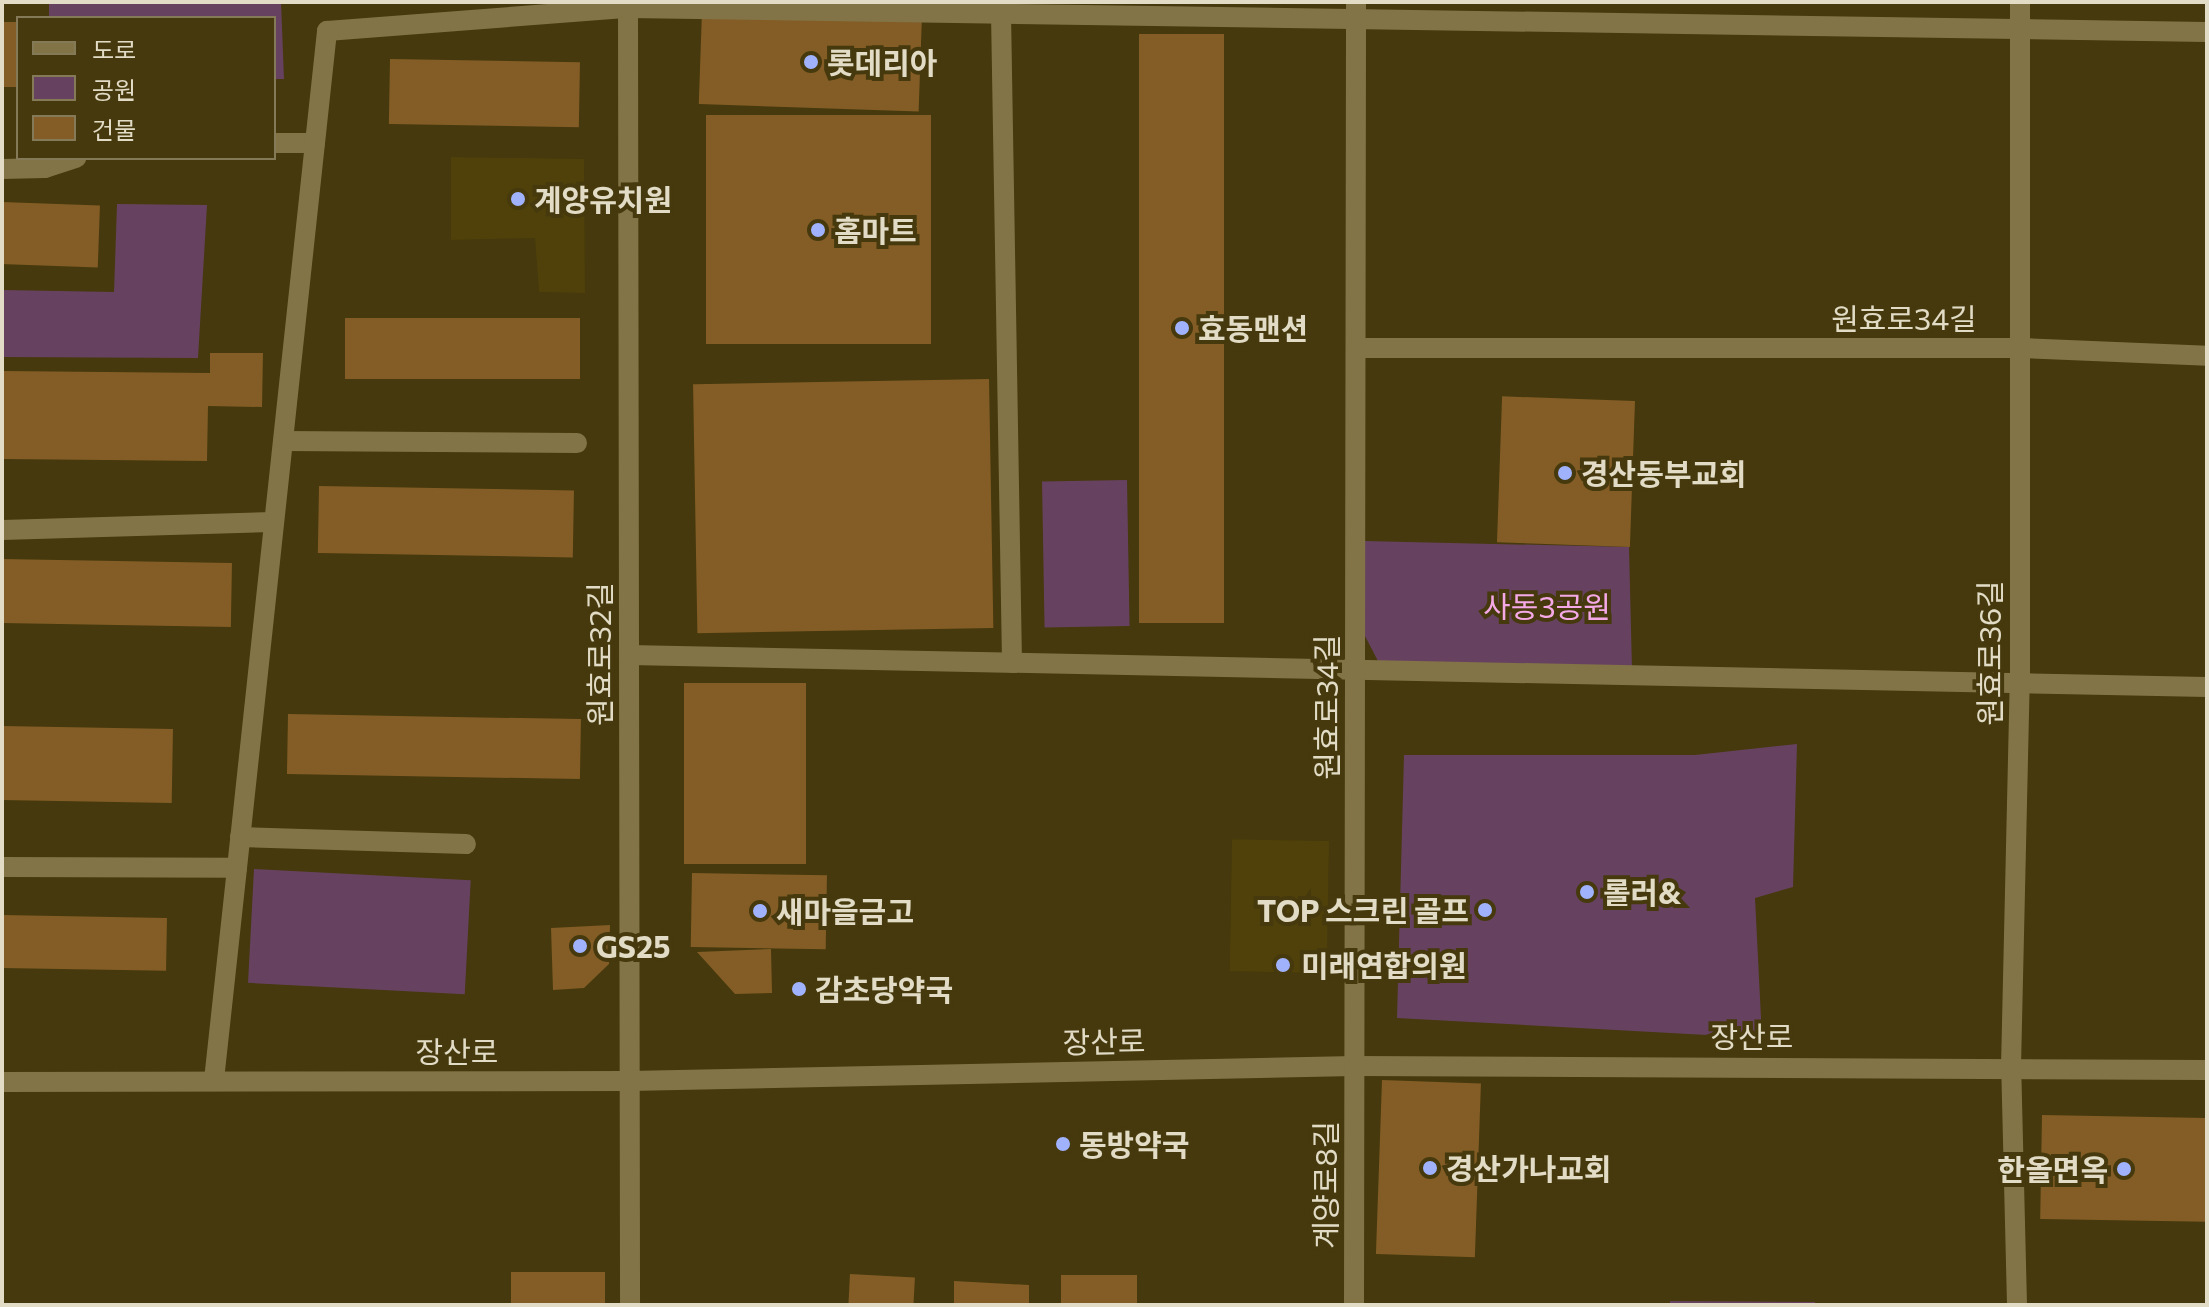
<!DOCTYPE html>
<html>
<head>
<meta charset="utf-8">
<style>
  body { margin:0 }
  #map { position:relative; width:2209px; height:1307px; overflow:hidden; background:#45390d; font-family:Commissioner,"Noto Sans KR",sans-serif }
  div>[style] { position:absolute }
  .built>* { inset:0; background:#4f4109; transform-origin:0 0 }
  .green>* { inset:0; background:#674260; transform-origin:0 0 }
  .building>* { inset:0; background:#835d25; transform-origin:0 0 }
  .minor>* { height:20px; margin:-10px; padding:0 10px; transform-origin:10px; border-radius:10px; background:#827446 }
  .dots>* { width:22px; height:22px; translate:-50% -50%; box-sizing:border-box; border:4px solid #45390d; border-radius:50% }
  span { translate:-50% -50%; white-space:nowrap; text-align:center; line-height:1.15; -webkit-text-stroke:8px #45390d; paint-order:stroke }
  .poi-label { font-size:30px; color:#e2dbc5; font-weight:700 }
  .left { translate:0 -50%; text-align:left }
  .right { translate:-100% -50%; text-align:right }
  .street-label { font-size:30px; color:#e2dbc5 }
  .park-label { font-size:30px; color:#f4a9e6 }
  .frame { position:absolute; inset:0; border:4px solid #e2dbc5; pointer-events:none }
  .legend { position:absolute; left:16px; top:16px; width:260px; height:144px; box-sizing:border-box; background:#45390d; border:2px solid #847a57; margin:0; padding:10px 14px; list-style:none; font-size:24px; color:#e2dbc5 }
  .legend li { display:flex; align-items:center; gap:16px; height:40px }
  .legend b { width:40px; border:2px solid #847a57 }
</style>
</head>
<body>
<div id="map">
  <div class="built">
    <div style="clip-path:polygon(451px 157px,584px 159px,585px 293px,539px 292px,535px 238px,451px 240px)"></div>
    <div style="left:1329px;top:841px;width:132px;height:97px;rotate:91deg"></div>
  </div>
  <div class="green">
    <div style="clip-path:polygon(49px 2px,281px 2px,284px 79px,274px 79px,274px 18px,49px 18px)"></div>
    <div style="clip-path:polygon(117px 204px,207px 205px,198px 358px,2px 357px,2px 290px,114px 292px)"></div>
    <div style="left:1127px;top:480px;width:146px;height:85px;rotate:89deg"></div>
    <div style="clip-path:polygon(1364px 541px,1629px 547px,1632px 670px,1379px 663px,1365px 636px)"></div>
    <div style="clip-path:polygon(1797px 744px,1793px 887px,1755px 898px,1762px 1038px,1397px 1018px,1404px 755px,1695px 755px)"></div>
    <div style="left:254px;top:869px;width:217px;height:114px;rotate:3deg"></div>
    <div style="clip-path:polygon(1670px 1301px,1815px 1302px,1815px 1305px,1670px 1305px)"></div>
  </div>
  <div class="building">
    <div style="left:702px;top:11px;width:220px;height:93px;rotate:2deg"></div>
    <div style="left:2px;top:22px;width:16px;height:65px"></div>
    <div style="left:1224px;top:34px;width:589px;height:85px;rotate:90deg"></div>
    <div style="left:390px;top:59px;width:190px;height:65px;rotate:1deg"></div>
    <div style="left:706px;top:115px;width:225px;height:229px"></div>
    <div style="left:2px;top:202px;width:98px;height:62px;rotate:2deg"></div>
    <div style="left:345px;top:318px;width:235px;height:61px"></div>
    <div style="clip-path:polygon(210px 353px,263px 353px,262px 407px,208px 406px,207px 461px,2px 459px,2px 371px,210px 373px)"></div>
    <div style="left:989px;top:379px;width:249px;height:296px;rotate:89deg"></div>
    <div style="left:1635px;top:401px;width:146px;height:133px;rotate:92deg"></div>
    <div style="left:319px;top:486px;width:255px;height:67px;rotate:1deg"></div>
    <div style="left:2px;top:559px;width:230px;height:64px;rotate:1deg"></div>
    <div style="left:684px;top:683px;width:122px;height:181px"></div>
    <div style="left:288px;top:714px;width:293px;height:60px;rotate:1deg"></div>
    <div style="left:2px;top:726px;width:171px;height:74px;rotate:1deg"></div>
    <div style="left:692px;top:873px;width:135px;height:74px;rotate:1deg"></div>
    <div style="left:2px;top:915px;width:165px;height:53px;rotate:1deg"></div>
    <div style="clip-path:polygon(610px 925px,609px 964px,584px 988px,553px 990px,551px 928px)"></div>
    <div style="clip-path:polygon(771px 949px,772px 993px,735px 994px,697px 952px)"></div>
    <div style="left:1382px;top:1080px;width:99px;height:174px;rotate:2deg"></div>
    <div style="left:2042px;top:1115px;width:165px;height:104px;rotate:1deg"></div>
    <div style="left:511px;top:1272px;width:94px;height:33px"></div>
    <div style="left:850px;top:1274px;width:65px;height:31px;rotate:3deg"></div>
    <div style="left:1061px;top:1275px;width:76px;height:30px"></div>
    <div style="clip-path:polygon(954px 1281px,1029px 1285px,1029px 1305px,954px 1305px)"></div>
  </div>
  <div class="minor">
    <div style="left:628px;top:2px;width:1303px;rotate:89.91deg"></div>
    <div style="left:1001px;top:13px;width:650px;rotate:89.03deg"></div>
    <div style="left:274px;top:143px;width:41px"></div>
    <div style="left:2px;top:169px;width:43px;rotate:-1.3deg"></div>
    <div style="left:45px;top:168px;width:33px;rotate:-18deg"></div>
    <div style="left:1356px;top:348px;width:664px"></div>
    <div style="left:2020px;top:348px;width:187px;rotate:2.4deg"></div>
    <div style="left:283px;top:441px;width:294px;rotate:0.4deg"></div>
    <div style="left:2px;top:530px;width:272px;rotate:-1.7deg"></div>
    <div style="left:629px;top:655px;width:1578px;rotate:1.16deg"></div>
    <div style="left:240px;top:837px;width:226px;rotate:1.8deg"></div>
    <div style="left:2px;top:867px;width:235px;rotate:0.2deg"></div>
    <div style="left:237px;top:868px;width:842px;rotate:-83.86deg"></div>
    <div style="left:327px;top:31px;width:302px;rotate:-4.4deg"></div>
    <div style="left:628px;top:8px;width:1579px;rotate:0.87deg"></div>
    <div style="left:214px;top:1080px;width:213px;rotate:-83.8deg"></div>
    <div style="left:2px;top:1082px;width:627px;rotate:-0.09deg"></div>
    <div style="left:629px;top:1081px;width:726px;rotate:-1.18deg"></div>
    <div style="left:1355px;top:1066px;width:852px;rotate:0.27deg"></div>
    <div style="left:1354px;top:1305px;width:1303px;rotate:-89.91deg"></div>
    <div style="left:2017px;top:1305px;width:238px;rotate:-91.4deg"></div>
    <div style="left:2011px;top:1067px;width:384px;rotate:-88.7deg"></div>
    <div style="left:2020px;top:683px;width:681px;rotate:-90deg"></div>
  </div>
  <div class="dots">
    <div style="left:811px;top:62px;background:#a1b2fd"></div>
    <div style="left:518px;top:199px;background:#a1b2fd"></div>
    <div style="left:818px;top:230px;background:#a1b2fd"></div>
    <div style="left:1182px;top:328px;background:#a1b2fd"></div>
    <div style="left:1565px;top:473px;background:#a1b2fd"></div>
    <div style="left:1587px;top:892px;background:#a1b2fd"></div>
    <div style="left:1485px;top:910px;background:#a1b2fd"></div>
    <div style="left:760px;top:911px;background:#a1b2fd"></div>
    <div style="left:580px;top:946px;background:#a1b2fd"></div>
    <div style="left:1283px;top:965px;background:#a1b2fd"></div>
    <div style="left:799px;top:989px;background:#a1b2fd"></div>
    <div style="left:1063px;top:1144px;background:#a1b2fd"></div>
    <div style="left:1430px;top:1168px;background:#a1b2fd"></div>
    <div style="left:2124px;top:1169px;background:#a1b2fd"></div>
  </div>
  <div class="poi-label">
    <span class="left" style="left:827px;top:62px">롯데리아</span>
    <span class="left" style="left:534px;top:199px">계양유치원</span>
    <span class="left" style="left:834px;top:230px">홈마트</span>
    <span class="left" style="left:1198px;top:328px">효동맨션</span>
    <span class="left" style="left:1581px;top:473px">경산동부교회</span>
    <span class="left" style="left:1603px;top:892px">롤러&amp;</span>
    <span class="right" style="left:1469px;top:910px">TOP 스크린 골프</span>
    <span class="left" style="left:776px;top:911px">새마을금고</span>
    <span class="left" style="left:596px;top:946px">GS25</span>
    <span class="left" style="left:1301px;top:965px">미래연합의원</span>
    <span class="left" style="left:815px;top:989px">감초당약국</span>
    <span class="left" style="left:1079px;top:1144px">동방약국</span>
    <span class="left" style="left:1446px;top:1168px">경산가나교회</span>
    <span class="right" style="left:2108px;top:1169px">한올면옥</span>
  </div>
  <div class="street-label">
    <span style="left:1904px;top:318px">원효로34길</span>
    <span style="left:1989px;top:653px;rotate:-90deg">원효로36길</span>
    <span style="left:599px;top:654px;rotate:-90deg">원효로32길</span>
    <span style="left:1326px;top:707px;rotate:-90deg">원효로34길</span>
    <span style="left:1752px;top:1036px">장산로</span>
    <span style="left:1104px;top:1041px;rotate:-1deg">장산로</span>
    <span style="left:457px;top:1051px">장산로</span>
    <span style="left:1325px;top:1185px;rotate:-90deg">계양로8길</span>
  </div>
  <div class="park-label">
    <span style="left:1547px;top:606px">사동3공원</span>
  </div>
  <div class="frame"></div>
  <ul class="legend">
  <li><b style="height:10px;background:#827446"></b>도로</li>
  <li><b style="height:22px;background:#674260"></b>공원</li>
  <li><b style="height:22px;background:#835d25"></b>건물</li>
  </ul>
</div>
</body>
</html>
